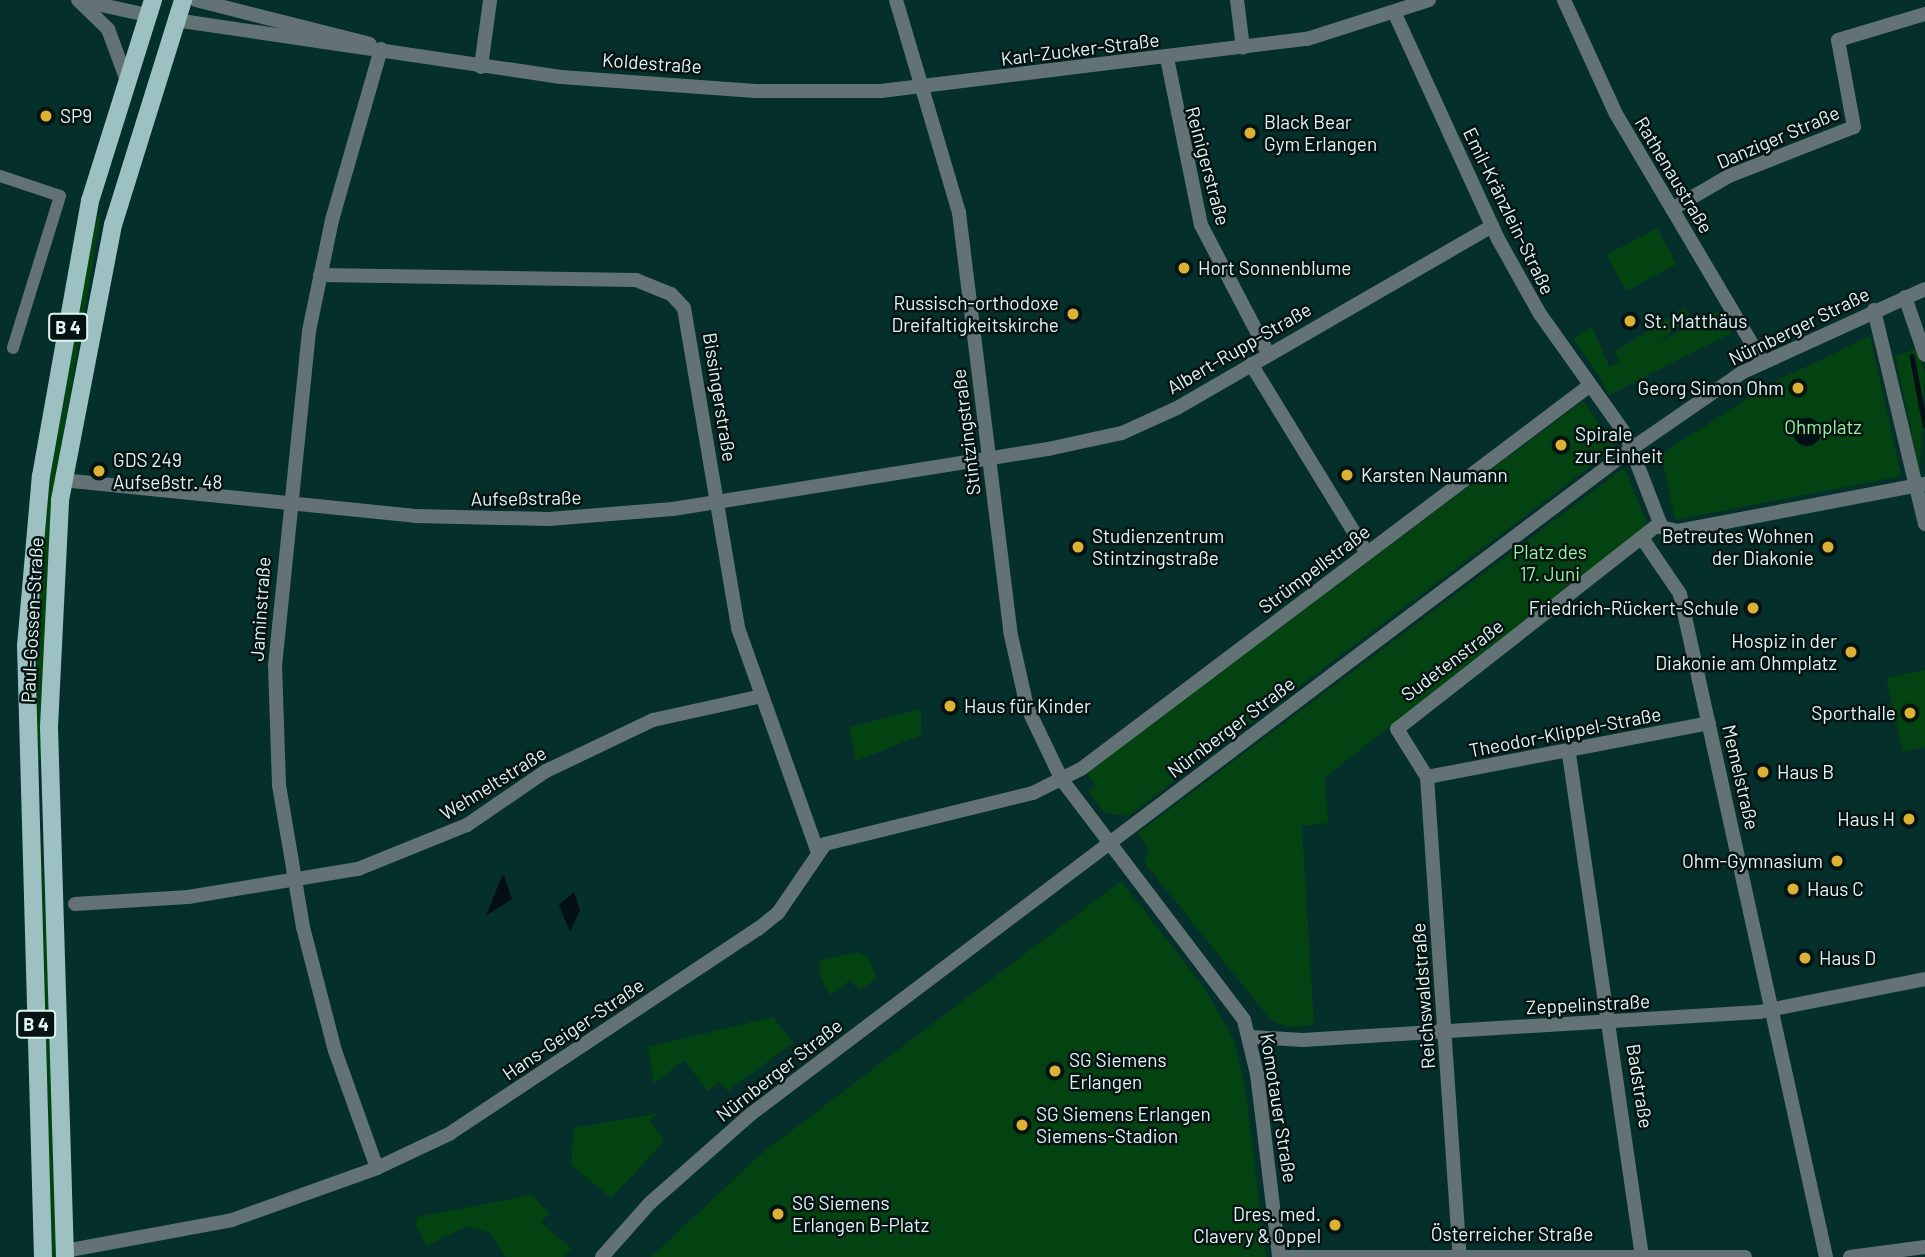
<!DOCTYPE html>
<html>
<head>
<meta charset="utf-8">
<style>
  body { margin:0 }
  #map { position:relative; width:1925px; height:1257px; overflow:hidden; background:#052f2a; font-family:Barlow,sans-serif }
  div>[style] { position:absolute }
  .green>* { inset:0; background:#034311; transform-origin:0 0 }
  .water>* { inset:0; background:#030f14 }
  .round { border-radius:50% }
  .stream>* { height:4.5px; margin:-2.25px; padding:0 2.25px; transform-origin:2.25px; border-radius:2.25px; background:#030f14 }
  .pedestrian>* { height:12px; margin:-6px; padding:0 6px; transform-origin:6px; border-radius:6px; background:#637375 }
  .minor>* { height:14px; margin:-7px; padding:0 7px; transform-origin:7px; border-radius:7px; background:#637375 }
  .tertiary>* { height:14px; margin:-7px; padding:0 7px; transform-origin:7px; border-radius:7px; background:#637375 }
  .primary>* { height:18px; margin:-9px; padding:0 9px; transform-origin:9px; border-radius:9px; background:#9dc0c3 }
  .dots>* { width:19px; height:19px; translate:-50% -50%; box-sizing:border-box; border:4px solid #051412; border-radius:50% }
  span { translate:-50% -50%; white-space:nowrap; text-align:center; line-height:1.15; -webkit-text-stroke:5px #051412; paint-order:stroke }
  .shield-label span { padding:2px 5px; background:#051412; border:2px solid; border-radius:5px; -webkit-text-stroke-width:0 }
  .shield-label { font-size:18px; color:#e1f5f2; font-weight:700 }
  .street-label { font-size:19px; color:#e1f5f2 }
  .poi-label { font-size:19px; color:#e1f5f2 }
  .left { translate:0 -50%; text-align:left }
  .right { translate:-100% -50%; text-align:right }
  .park-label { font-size:19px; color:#97f39e }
</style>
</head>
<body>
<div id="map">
  <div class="green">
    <div style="clip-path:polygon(101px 215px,52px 499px,41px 760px,36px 761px,38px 612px,50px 473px,94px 221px)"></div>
    <div style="left:1657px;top:228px;width:41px;height:57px;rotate:62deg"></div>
    <div style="clip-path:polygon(1685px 308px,1691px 317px,1604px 383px,1573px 339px,1592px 327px,1612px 373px,1622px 365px,1614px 352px)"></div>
    <div style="left:1719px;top:311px;width:25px;height:136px;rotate:63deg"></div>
    <div style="clip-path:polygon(1870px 336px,1901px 476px,1675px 520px,1661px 454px,1770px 384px)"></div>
    <div style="clip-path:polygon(1918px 348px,1925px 376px,1920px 471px,1895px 356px)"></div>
    <div style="clip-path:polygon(1583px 401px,1616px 447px,1128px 816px,1106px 813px,1088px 792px,1096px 786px,1086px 773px)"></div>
    <div style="clip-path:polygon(1624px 468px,1649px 527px,1325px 777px,1328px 823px,1302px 826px,1314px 1025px,1287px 1027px,1270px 1019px,1144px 862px,1149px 850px,1138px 833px)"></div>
    <div style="clip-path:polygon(1925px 670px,1925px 747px,1903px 752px,1886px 678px)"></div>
    <div style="clip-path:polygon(921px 709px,921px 735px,856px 761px,849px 727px)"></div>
    <div style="clip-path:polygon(39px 807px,48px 957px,58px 1257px,51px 1257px)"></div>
    <div style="clip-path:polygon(1121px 881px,1203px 986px,1234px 1040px,1245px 1087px,1266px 1257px,651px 1257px,762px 1153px)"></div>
    <div style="clip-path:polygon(855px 952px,868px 957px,877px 978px,859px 991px,850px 980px,831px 995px,820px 978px,819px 961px)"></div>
    <div style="clip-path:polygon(773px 1017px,793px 1043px,728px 1091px,720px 1082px,708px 1091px,684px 1060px,654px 1084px,648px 1047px)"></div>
    <div style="clip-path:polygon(659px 1113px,649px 1120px,665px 1141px,611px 1198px,571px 1165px,574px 1128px)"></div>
    <div style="clip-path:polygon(532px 1195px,549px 1213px,541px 1223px,571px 1248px,564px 1257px,505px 1257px,490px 1233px,467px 1226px,426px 1246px,416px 1225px,417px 1217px)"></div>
  </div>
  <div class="water">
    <div class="round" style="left:1793px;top:418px;width:28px;height:28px"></div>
    <div style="clip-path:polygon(504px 875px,512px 899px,486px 916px,502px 876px)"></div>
    <div style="clip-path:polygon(574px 892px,580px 910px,570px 932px,559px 905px)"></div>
  </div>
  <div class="stream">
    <div style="left:1912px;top:356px;width:70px;rotate:79.3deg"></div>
  </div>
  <div class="pedestrian">
    <div style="left:0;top:176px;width:63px;rotate:18.4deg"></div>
    <div style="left:60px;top:196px;width:159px;rotate:107.2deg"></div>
  </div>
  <div class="minor">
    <div style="left:896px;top:0;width:222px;rotate:73.5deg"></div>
    <div style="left:959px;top:213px;width:421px;rotate:83deg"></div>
    <div style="left:1010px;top:631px;width:78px;rotate:77.4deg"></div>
    <div style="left:1027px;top:707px;width:81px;rotate:64.4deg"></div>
    <div style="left:1062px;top:780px;width:301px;rotate:52.8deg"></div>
    <div style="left:1244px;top:1020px;width:56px;rotate:76.5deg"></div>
    <div style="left:1257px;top:1074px;width:184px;rotate:83.1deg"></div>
    <div style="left:1237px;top:0;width:48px;rotate:82.9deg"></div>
    <div style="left:1564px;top:0;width:125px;rotate:65.5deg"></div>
    <div style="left:1616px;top:114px;width:289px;rotate:59.4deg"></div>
    <div style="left:1395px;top:14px;width:247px;rotate:65.4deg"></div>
    <div style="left:1498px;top:239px;width:86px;rotate:60.8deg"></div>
    <div style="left:1540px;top:314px;width:148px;rotate:54.6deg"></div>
    <div style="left:1626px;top:435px;width:94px;rotate:68.9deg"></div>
    <div style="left:1660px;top:523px;width:334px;rotate:141.9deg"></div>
    <div style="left:1397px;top:729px;width:57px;rotate:58deg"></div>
    <div style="left:1427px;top:777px;width:481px;rotate:86.1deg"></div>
    <div style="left:1167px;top:58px;width:170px;rotate:78.5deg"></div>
    <div style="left:1201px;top:225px;width:144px;rotate:62.4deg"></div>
    <div style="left:481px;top:67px;width:68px;rotate:-82.3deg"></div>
    <div style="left:1672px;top:209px;width:66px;rotate:-30.1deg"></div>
    <div style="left:1729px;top:176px;width:134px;rotate:-21.4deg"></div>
    <div style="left:1854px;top:127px;width:88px;rotate:-100.4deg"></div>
    <div style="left:1838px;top:40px;width:91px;rotate:-16.6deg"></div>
    <div style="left:320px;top:275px;width:316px;rotate:0.9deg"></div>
    <div style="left:636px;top:280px;width:38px;rotate:22deg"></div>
    <div style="left:671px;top:294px;width:19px;rotate:47deg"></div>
    <div style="left:684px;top:308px;width:325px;rotate:80.4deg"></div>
    <div style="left:738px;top:628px;width:236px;rotate:70.4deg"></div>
    <div style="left:1905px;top:297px;width:61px;rotate:71deg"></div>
    <div style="left:1874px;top:310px;width:220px;rotate:76.6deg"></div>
    <div style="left:1251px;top:364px;width:222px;rotate:58.5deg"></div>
    <div style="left:62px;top:480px;width:355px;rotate:5.8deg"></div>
    <div style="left:415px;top:516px;width:134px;rotate:1.3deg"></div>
    <div style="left:549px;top:519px;width:124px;rotate:-4.6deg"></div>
    <div style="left:673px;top:509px;width:380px;rotate:-9.1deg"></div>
    <div style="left:1048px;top:449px;width:76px;rotate:-12.2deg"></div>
    <div style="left:1122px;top:433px;width:60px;rotate:-24.4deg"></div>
    <div style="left:1177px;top:408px;width:364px;rotate:-30deg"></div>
    <div style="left:1659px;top:527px;width:19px;rotate:12deg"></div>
    <div style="left:1678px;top:531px;width:251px;rotate:-10.8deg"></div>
    <div style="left:1644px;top:541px;width:64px;rotate:55.8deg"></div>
    <div style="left:1680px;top:594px;width:679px;rotate:77.58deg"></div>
    <div style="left:1569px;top:754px;width:508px;rotate:81.74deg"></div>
    <div style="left:1427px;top:777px;width:287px;rotate:-10.8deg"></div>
    <div style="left:75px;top:904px;width:113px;rotate:-3.5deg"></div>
    <div style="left:188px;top:897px;width:172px;rotate:-9.4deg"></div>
    <div style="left:358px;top:869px;width:118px;rotate:-22deg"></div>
    <div style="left:467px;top:825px;width:96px;rotate:-34.4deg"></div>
    <div style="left:546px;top:771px;width:119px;rotate:-25.5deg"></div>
    <div style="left:653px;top:720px;width:107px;rotate:-12.4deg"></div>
    <div style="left:1251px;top:1037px;width:52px;rotate:3.3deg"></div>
    <div style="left:1303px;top:1040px;width:457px;rotate:-3.5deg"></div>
    <div style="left:1759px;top:1012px;width:169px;rotate:-11.2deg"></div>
    <div style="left:377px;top:1168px;width:124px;rotate:-109.7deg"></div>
    <div style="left:335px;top:1051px;width:128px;rotate:-104.5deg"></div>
    <div style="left:303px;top:927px;width:144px;rotate:-99.6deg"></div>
    <div style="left:279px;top:785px;width:119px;rotate:-91.9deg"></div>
    <div style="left:275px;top:666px;width:337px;rotate:-84.2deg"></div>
    <div style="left:309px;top:331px;width:113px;rotate:-78.3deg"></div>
    <div style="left:332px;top:220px;width:178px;rotate:-74deg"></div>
    <div style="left:65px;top:1251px;width:170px;rotate:-10.5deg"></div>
    <div style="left:232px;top:1220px;width:154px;rotate:-19.7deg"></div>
    <div style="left:377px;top:1168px;width:80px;rotate:-25.3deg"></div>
    <div style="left:449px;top:1134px;width:371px;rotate:-33.6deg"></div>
    <div style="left:758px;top:929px;width:26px;rotate:-39deg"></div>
    <div style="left:778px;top:913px;width:83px;rotate:-55.7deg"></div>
    <div style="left:825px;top:844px;width:214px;rotate:-13.8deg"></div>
    <div style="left:1033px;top:793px;width:54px;rotate:-26.6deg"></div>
    <div style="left:1081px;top:769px;width:636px;rotate:-37.01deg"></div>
    <div style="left:1279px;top:1257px;width:466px"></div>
    <div style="left:1850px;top:1257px;width:76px;rotate:-7.6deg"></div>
  </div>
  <div class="tertiary">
    <div style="left:78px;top:0;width:42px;rotate:44deg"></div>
    <div style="left:108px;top:29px;width:52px;rotate:69.8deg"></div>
    <div style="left:196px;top:0;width:179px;rotate:14.2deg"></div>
    <div style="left:83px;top:1px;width:66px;rotate:12.3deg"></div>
    <div style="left:175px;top:20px;width:390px;rotate:8.4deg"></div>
    <div style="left:561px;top:77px;width:195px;rotate:4.1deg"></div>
    <div style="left:755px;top:91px;width:126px"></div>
    <div style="left:881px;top:91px;width:429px;rotate:-7deg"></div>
    <div style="left:1307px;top:39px;width:128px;rotate:-17.7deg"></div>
    <div style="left:602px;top:1257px;width:72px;rotate:-48.4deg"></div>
    <div style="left:650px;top:1203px;width:135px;rotate:-41.4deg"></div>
    <div style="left:751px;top:1114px;width:1103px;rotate:-37.08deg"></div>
    <div style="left:1631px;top:449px;width:134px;rotate:-34.6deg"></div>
    <div style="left:1741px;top:373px;width:202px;rotate:-24.5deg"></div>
  </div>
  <div class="primary">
    <div style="left:43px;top:1257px;width:611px;rotate:-91.59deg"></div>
    <div style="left:26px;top:646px;width:171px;rotate:-85deg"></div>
    <div style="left:41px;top:476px;width:279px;rotate:-79.9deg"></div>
    <div style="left:90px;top:201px;width:211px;rotate:-72.6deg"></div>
    <div style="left:65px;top:1257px;width:530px;rotate:-91.73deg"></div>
    <div style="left:49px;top:727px;width:227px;rotate:-87.2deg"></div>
    <div style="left:60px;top:500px;width:280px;rotate:-79.1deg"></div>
    <div style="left:113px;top:225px;width:236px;rotate:-72.7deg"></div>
  </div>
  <div class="dots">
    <div style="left:46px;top:116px;background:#ddb133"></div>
    <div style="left:1250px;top:133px;background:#ddb133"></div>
    <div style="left:1184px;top:268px;background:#ddb133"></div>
    <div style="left:1073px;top:314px;background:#ddb133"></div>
    <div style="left:1630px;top:321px;background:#ddb133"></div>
    <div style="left:1798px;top:388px;background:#ddb133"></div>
    <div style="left:1561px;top:445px;background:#ddb133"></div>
    <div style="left:99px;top:471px;background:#ddb133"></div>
    <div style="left:1347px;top:475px;background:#ddb133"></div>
    <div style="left:1078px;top:547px;background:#ddb133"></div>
    <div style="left:1828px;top:547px;background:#ddb133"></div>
    <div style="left:1753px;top:608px;background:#ddb133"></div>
    <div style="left:1851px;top:652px;background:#ddb133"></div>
    <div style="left:950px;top:706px;background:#ddb133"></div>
    <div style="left:1910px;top:713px;background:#ddb133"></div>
    <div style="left:1763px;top:772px;background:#ddb133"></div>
    <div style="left:1909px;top:819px;background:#ddb133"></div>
    <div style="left:1837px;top:861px;background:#ddb133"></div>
    <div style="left:1793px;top:889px;background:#ddb133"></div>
    <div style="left:1805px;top:958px;background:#ddb133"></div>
    <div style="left:1055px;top:1071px;background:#ddb133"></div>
    <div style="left:1022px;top:1125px;background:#ddb133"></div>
    <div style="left:778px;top:1214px;background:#ddb133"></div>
    <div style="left:1335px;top:1225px;background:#ddb133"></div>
  </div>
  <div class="shield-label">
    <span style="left:68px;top:327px">B 4</span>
    <span style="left:36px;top:1024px">B 4</span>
  </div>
  <div class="street-label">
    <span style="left:1080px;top:49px;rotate:-7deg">Karl-Zucker-Straße</span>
    <span style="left:652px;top:63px;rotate:4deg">Koldestraße</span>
    <span style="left:1778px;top:137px;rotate:-23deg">Danziger Straße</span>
    <span style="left:1208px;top:166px;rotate:75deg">Reinigerstraße</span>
    <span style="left:1674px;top:175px;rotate:59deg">Rathenaustraße</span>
    <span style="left:1509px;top:211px;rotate:64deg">Emil-Kränzlein-Straße</span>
    <span style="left:1799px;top:326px;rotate:-26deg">Nürnberger Straße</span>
    <span style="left:1239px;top:348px;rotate:-30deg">Albert-Rupp-Straße</span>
    <span style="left:720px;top:397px;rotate:81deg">Bissingerstraße</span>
    <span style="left:966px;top:432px;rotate:-97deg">Stintzingstraße</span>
    <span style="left:526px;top:498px;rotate:-1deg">Aufseßstraße</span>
    <span style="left:1314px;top:569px;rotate:-37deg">Strümpellstraße</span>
    <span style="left:260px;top:609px;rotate:-86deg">Jaminstraße</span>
    <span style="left:32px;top:620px;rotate:-87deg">Paul-Gossen-Straße</span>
    <span style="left:1452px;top:660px;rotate:-37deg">Sudetenstraße</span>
    <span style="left:1231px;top:727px;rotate:-37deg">Nürnberger Straße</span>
    <span style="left:1565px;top:732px;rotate:-11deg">Theodor-Klippel-Straße</span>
    <span style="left:1741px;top:777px;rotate:77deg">Memelstraße</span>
    <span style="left:493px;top:783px;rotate:-32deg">Wehneltstraße</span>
    <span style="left:1423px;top:996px;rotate:-94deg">Reichswaldstraße</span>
    <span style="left:1588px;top:1004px;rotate:-3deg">Zeppelinstraße</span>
    <span style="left:573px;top:1029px;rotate:-34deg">Hans-Geiger-Straße</span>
    <span style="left:779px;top:1070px;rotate:-38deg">Nürnberger Straße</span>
    <span style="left:1640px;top:1086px;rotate:81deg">Badstraße</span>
    <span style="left:1279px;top:1108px;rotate:81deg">Komotauer Straße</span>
    <span style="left:1512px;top:1234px">Österreicher Straße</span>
  </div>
  <div class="poi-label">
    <span class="left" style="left:60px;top:116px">SP9</span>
    <span class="left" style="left:1264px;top:133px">Black Bear<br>Gym Erlangen</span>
    <span class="left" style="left:1198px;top:268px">Hort Sonnenblume</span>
    <span class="right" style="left:1059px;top:314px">Russisch-orthodoxe<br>Dreifaltigkeitskirche</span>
    <span class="left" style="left:1644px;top:321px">St. Matthäus</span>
    <span class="right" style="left:1784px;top:388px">Georg Simon Ohm</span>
    <span class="left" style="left:1575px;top:445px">Spirale<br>zur Einheit</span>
    <span class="left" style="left:113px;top:471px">GDS 249<br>Aufseßstr. 48</span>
    <span class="left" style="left:1361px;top:475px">Karsten Naumann</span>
    <span class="left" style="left:1092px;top:547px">Studienzentrum<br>Stintzingstraße</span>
    <span class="right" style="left:1814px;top:547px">Betreutes Wohnen<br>der Diakonie</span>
    <span class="right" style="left:1739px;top:608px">Friedrich-Rückert-Schule</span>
    <span class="right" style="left:1837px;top:652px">Hospiz in der<br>Diakonie am Ohmplatz</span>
    <span class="left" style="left:964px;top:706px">Haus für Kinder</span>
    <span class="right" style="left:1896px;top:713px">Sporthalle</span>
    <span class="left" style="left:1777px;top:772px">Haus B</span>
    <span class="right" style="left:1895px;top:819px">Haus H</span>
    <span class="right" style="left:1823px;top:861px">Ohm-Gymnasium</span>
    <span class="left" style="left:1807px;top:889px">Haus C</span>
    <span class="left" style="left:1819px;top:958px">Haus D</span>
    <span class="left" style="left:1069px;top:1071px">SG Siemens<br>Erlangen</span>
    <span class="left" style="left:1036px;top:1125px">SG Siemens Erlangen<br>Siemens-Stadion</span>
    <span class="left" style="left:792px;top:1214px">SG Siemens<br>Erlangen B-Platz</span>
    <span class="right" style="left:1321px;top:1225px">Dres. med.<br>Clavery &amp; Oppel</span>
  </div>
  <div class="park-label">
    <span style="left:1823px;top:427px">Ohmplatz</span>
    <span style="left:1550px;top:563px">Platz des<br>17. Juni</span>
  </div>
</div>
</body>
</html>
